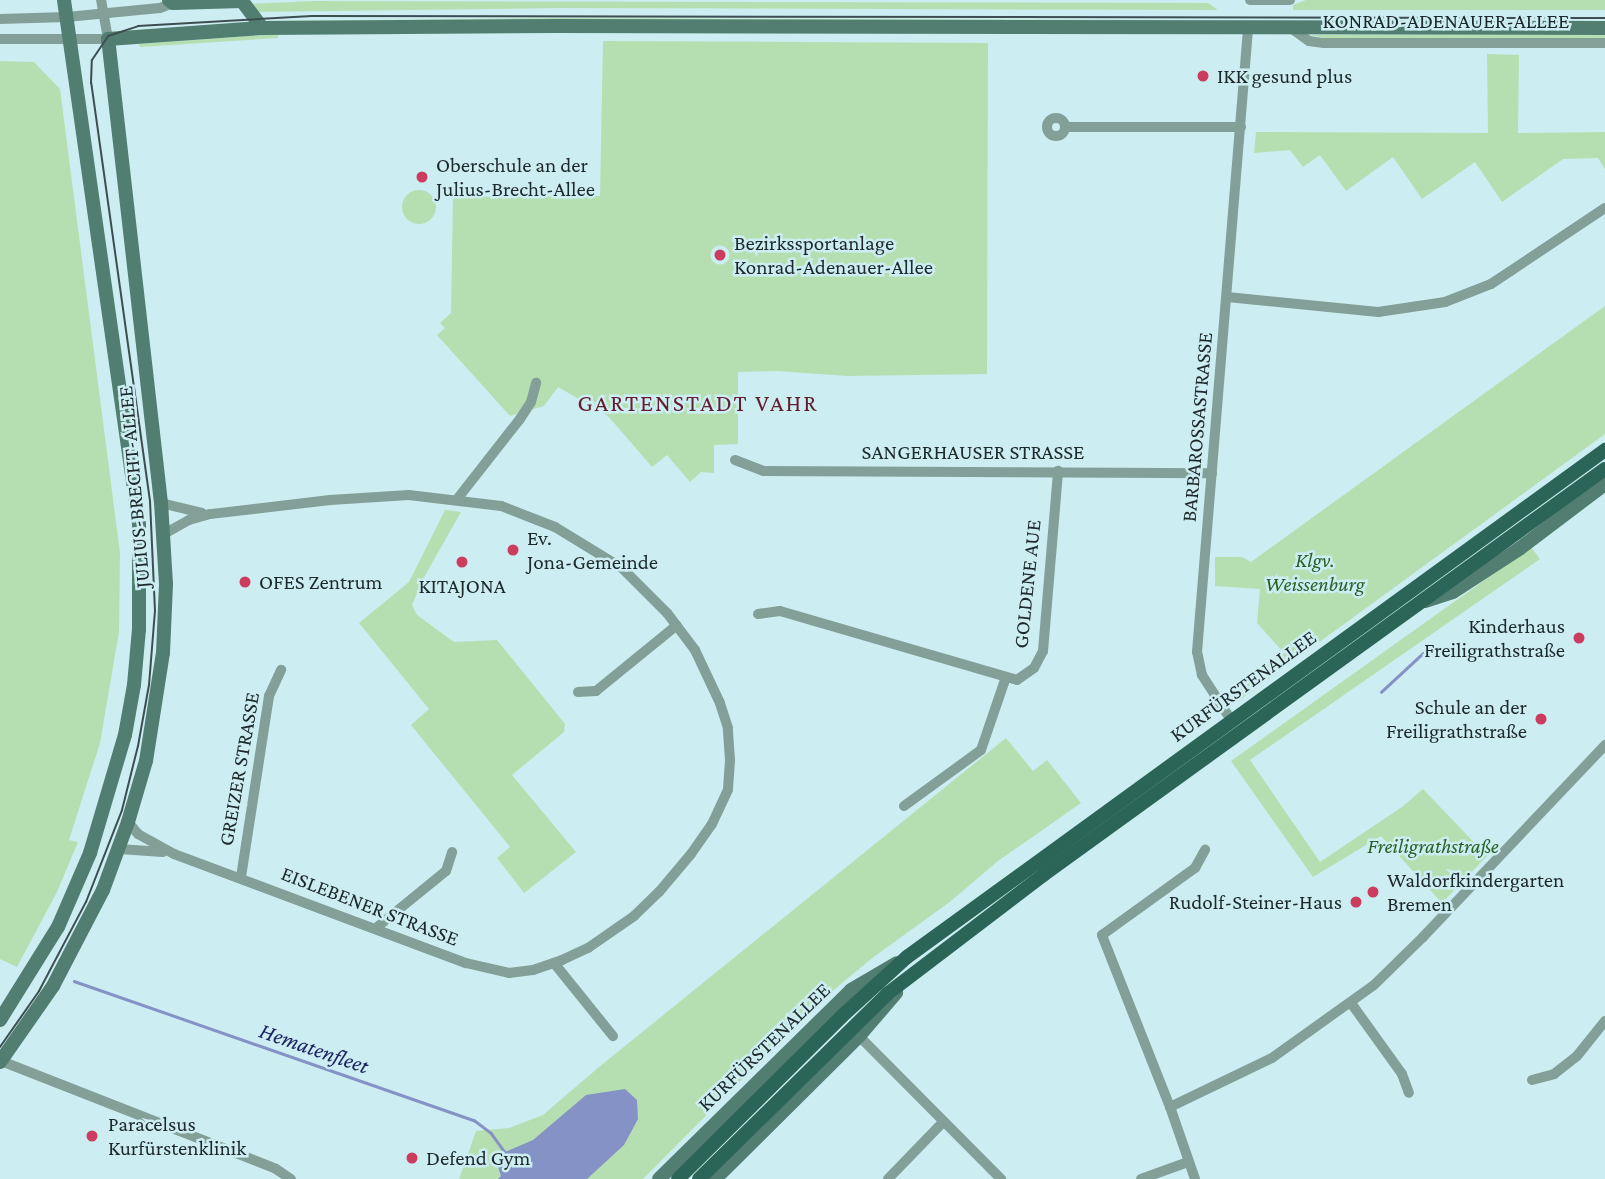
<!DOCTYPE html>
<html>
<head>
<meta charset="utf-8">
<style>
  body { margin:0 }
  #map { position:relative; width:1605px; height:1179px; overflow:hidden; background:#ccedf2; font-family:"Crimson Pro",serif }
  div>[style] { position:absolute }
  .green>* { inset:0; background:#b6dfb1 }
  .round { border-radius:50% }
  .water>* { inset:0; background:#8492c5 }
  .stream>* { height:2.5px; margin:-1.25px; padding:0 1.25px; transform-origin:1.25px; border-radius:1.25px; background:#8492c5 }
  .street>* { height:10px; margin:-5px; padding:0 5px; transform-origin:5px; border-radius:5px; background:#82a097 }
  .street>.ring { margin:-5px; padding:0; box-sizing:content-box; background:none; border:10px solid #82a097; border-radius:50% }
  .secondary>* { height:14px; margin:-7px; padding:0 7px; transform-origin:7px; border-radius:7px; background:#517e71 }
  .primary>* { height:14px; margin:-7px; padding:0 7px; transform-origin:7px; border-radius:7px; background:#2a6557 }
  .tram>* { height:2px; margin:-1px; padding:0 1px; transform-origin:1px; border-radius:1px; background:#3e4e50 }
  .dots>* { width:19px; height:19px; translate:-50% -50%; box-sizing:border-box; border:4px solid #ccedf2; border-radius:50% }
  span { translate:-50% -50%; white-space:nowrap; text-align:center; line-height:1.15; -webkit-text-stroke:5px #ccedf2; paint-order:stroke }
  .street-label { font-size:21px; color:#1c282a }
  .poi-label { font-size:21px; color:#1c282a }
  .left { translate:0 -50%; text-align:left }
  .right { translate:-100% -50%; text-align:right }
  .park-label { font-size:21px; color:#2a6125; font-style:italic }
  .water-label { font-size:23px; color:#1b225f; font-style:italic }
  .quarter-label { font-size:24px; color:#631e2d; letter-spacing:2px }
</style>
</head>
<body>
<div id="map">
  <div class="green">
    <div style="clip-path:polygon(1306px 0,1605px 0,1605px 10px,1293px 10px,1293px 5px)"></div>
    <div style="clip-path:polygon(314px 1px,1208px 3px,1218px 10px,559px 8px,252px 12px,247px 4px)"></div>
    <div style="clip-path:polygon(557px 18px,1165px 20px,1165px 22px,262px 24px,259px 21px)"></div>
    <div style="clip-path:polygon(278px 34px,278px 38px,140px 47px,139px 44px)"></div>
    <div style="clip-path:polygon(1605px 34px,1605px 38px,1325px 38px,1310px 35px)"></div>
    <div style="clip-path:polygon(603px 41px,988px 43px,987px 374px,847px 376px,777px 371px,738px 372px,738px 444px,714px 445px,714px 473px,701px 472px,690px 482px,667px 455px,652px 467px,608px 416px,558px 387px,544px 406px,510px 416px,437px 335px,445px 328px,440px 323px,451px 313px,453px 197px,600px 196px)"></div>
    <div style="clip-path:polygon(1487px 54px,1519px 55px,1518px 133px,1605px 132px,1605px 169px,1598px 158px,1563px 159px,1502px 202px,1475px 162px,1422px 199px,1393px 157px,1346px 191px,1320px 155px,1303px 167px,1290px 150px,1254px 153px,1256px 132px,1488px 133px)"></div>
    <div style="clip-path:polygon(0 61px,34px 62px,60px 89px,120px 553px,119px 632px,100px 743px,69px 840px,78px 842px,57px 892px,17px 967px,0 959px)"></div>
    <div class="round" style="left:402px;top:190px;width:34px;height:34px"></div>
    <div style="clip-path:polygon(1605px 306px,1605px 434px,1237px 702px,1231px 693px,1283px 652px,1257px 623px,1260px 589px,1215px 586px,1215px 557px,1242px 557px,1251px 562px)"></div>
    <div style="clip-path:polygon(445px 510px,461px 512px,422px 581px,412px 605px,417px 615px,454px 642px,497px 640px,565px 724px,564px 732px,512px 775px,576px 852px,524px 893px,497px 858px,510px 847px,411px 725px,429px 709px,359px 623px,409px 582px)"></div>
    <div style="clip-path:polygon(1531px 547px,1540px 559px,1250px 760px,1320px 862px,1402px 807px,1423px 789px,1487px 856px,1442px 903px,1381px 836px,1313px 877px,1231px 761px)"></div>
    <div style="clip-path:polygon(1006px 738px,1033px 771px,1047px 760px,1081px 803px,998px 861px,951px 901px,871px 959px,818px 1003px,643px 1179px,459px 1179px,476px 1131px,509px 1128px,543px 1115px,599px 1067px)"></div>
  </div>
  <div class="water">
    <div style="clip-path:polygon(625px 1089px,637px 1100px,638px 1119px,624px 1145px,587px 1179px,498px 1179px,501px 1176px,498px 1167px,505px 1152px,533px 1140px,586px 1095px)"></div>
  </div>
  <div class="stream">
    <div style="left:1381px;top:692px;width:57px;rotate:-42.9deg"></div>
    <div style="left:74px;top:981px;width:423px;rotate:19.2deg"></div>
    <div style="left:474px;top:1120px;width:21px;rotate:37deg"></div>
    <div style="left:491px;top:1133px;width:24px;rotate:54deg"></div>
  </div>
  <div class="street">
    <div style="left:1250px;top:0;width:40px"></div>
    <div style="left:0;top:19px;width:67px;rotate:-1.7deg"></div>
    <div style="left:67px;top:17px;width:93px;rotate:-5.5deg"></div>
    <div style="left:160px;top:8px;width:14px;rotate:-21deg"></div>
    <div style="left:1292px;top:29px;width:21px;rotate:35deg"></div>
    <div style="left:1309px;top:41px;width:15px;rotate:8deg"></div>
    <div style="left:1324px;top:43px;width:281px"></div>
    <div style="left:0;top:39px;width:108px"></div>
    <div style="left:108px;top:39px;width:40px;rotate:-100deg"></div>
    <div class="ring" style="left:1047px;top:118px;width:8px;height:8px"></div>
    <div style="left:1066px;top:127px;width:175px"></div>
    <div style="left:1227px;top:297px;width:152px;rotate:5.7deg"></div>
    <div style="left:1378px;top:312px;width:68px;rotate:-8.5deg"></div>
    <div style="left:1445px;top:302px;width:49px;rotate:-21.4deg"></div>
    <div style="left:1491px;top:284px;width:137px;rotate:-33.7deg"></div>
    <div style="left:735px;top:460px;width:30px;rotate:21deg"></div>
    <div style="left:763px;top:471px;width:449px;rotate:0.3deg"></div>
    <div style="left:458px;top:498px;width:100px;rotate:-51.9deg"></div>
    <div style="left:520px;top:419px;width:20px;rotate:-57deg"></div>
    <div style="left:531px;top:402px;width:20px;rotate:-75deg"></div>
    <div style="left:161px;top:503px;width:42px;rotate:13.7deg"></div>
    <div style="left:758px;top:614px;width:22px;rotate:-8deg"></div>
    <div style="left:780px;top:611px;width:247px;rotate:16.2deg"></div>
    <div style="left:1017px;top:680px;width:21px;rotate:-35deg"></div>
    <div style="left:1034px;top:668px;width:19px;rotate:-62deg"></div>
    <div style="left:1043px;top:651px;width:181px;rotate:-85.2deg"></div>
    <div style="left:578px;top:692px;width:18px;rotate:-3deg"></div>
    <div style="left:596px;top:691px;width:104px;rotate:-39.2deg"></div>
    <div style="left:1231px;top:720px;width:54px;rotate:-122.8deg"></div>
    <div style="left:1202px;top:675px;width:24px;rotate:-102deg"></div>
    <div style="left:1197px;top:652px;width:625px;rotate:-85.32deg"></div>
    <div style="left:904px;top:806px;width:95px;rotate:-36deg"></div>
    <div style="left:981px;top:750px;width:77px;rotate:-71.1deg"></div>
    <div style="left:128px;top:822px;width:16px;rotate:50deg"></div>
    <div style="left:138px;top:834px;width:41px;rotate:29.1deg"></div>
    <div style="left:174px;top:854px;width:312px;rotate:20.5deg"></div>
    <div style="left:466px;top:963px;width:44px;rotate:13.1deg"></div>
    <div style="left:509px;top:973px;width:24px;rotate:-7deg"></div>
    <div style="left:533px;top:970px;width:31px;rotate:-19deg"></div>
    <div style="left:562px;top:960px;width:29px;rotate:-25deg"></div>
    <div style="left:588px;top:948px;width:56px;rotate:-34.8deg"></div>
    <div style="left:634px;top:916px;width:35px;rotate:-44deg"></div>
    <div style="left:659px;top:892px;width:50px;rotate:-49.9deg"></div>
    <div style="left:691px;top:854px;width:37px;rotate:-55deg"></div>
    <div style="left:712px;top:824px;width:38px;rotate:-65deg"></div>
    <div style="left:728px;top:789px;width:29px;rotate:-86deg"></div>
    <div style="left:730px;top:760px;width:32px;rotate:-94deg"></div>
    <div style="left:728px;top:728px;width:26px;rotate:-108deg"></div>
    <div style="left:720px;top:703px;width:59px;rotate:-115.3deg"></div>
    <div style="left:695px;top:650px;width:46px;rotate:-127.1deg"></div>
    <div style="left:667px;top:613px;width:64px;rotate:-135deg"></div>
    <div style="left:622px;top:568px;width:79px;rotate:-148.5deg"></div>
    <div style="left:555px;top:527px;width:58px;rotate:-158.7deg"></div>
    <div style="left:501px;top:506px;width:93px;rotate:-173.2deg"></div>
    <div style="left:409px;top:495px;width:79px;rotate:176.4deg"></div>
    <div style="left:330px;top:500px;width:121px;rotate:173.3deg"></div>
    <div style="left:210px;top:514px;width:22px;rotate:164deg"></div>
    <div style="left:189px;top:520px;width:29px;rotate:151deg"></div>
    <div style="left:119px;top:849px;width:44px;rotate:3.9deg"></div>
    <div style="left:241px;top:877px;width:183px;rotate:-81.2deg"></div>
    <div style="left:269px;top:696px;width:29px;rotate:-65deg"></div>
    <div style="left:376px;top:928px;width:90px;rotate:-39.2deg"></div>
    <div style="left:446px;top:871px;width:20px;rotate:-72deg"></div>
    <div style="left:554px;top:963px;width:94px;rotate:51.1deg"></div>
    <div style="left:1351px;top:1003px;width:87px;rotate:54.3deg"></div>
    <div style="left:1402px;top:1074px;width:20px;rotate:70deg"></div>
    <div style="left:859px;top:1036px;width:202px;rotate:45.2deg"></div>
    <div style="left:1px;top:1061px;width:295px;rotate:21.4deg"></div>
    <div style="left:276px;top:1169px;width:18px;rotate:34deg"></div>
    <div style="left:1532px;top:1080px;width:23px;rotate:-15deg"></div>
    <div style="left:1554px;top:1074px;width:29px;rotate:-38deg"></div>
    <div style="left:1577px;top:1056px;width:45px;rotate:-51.3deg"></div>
    <div style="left:1170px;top:1107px;width:113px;rotate:-25.7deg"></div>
    <div style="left:1272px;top:1058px;width:125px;rotate:-35.6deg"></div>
    <div style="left:1374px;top:985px;width:69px;rotate:-44.4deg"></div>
    <div style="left:1423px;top:937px;width:265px;rotate:-46.5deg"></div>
    <div style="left:888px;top:1179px;width:79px;rotate:-46deg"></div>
    <div style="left:1141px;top:1179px;width:50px;rotate:-19.9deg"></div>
    <div style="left:1195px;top:1179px;width:76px;rotate:-109.1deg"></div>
    <div style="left:1170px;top:1107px;width:185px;rotate:-111.6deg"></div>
    <div style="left:1102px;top:935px;width:115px;rotate:-35.8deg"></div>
    <div style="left:1195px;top:868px;width:21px;rotate:-61deg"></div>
  </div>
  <div class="secondary">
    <div style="left:169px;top:0;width:5px;rotate:37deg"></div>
    <div style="left:173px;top:3px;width:69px;rotate:-1.7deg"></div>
    <div style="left:242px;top:1px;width:34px;rotate:53deg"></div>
    <div style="left:1425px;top:601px;width:29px;rotate:-18deg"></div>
    <div style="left:1453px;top:592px;width:79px;rotate:-33.1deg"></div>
    <div style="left:1519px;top:549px;width:108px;rotate:-37.1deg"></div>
    <div style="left:0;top:1020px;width:110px;rotate:-58.1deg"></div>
    <div style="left:58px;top:927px;width:81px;rotate:-66.6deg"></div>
    <div style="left:90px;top:853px;width:123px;rotate:-73.5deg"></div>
    <div style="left:125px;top:735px;width:51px;rotate:-79.8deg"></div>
    <div style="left:134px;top:685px;width:56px;rotate:-84.9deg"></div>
    <div style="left:139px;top:629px;width:105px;rotate:-90deg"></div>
    <div style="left:139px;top:524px;width:529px;rotate:-98.15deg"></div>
    <div style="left:0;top:1062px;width:93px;rotate:-55.1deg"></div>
    <div style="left:53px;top:986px;width:108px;rotate:-62.5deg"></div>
    <div style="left:103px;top:890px;width:72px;rotate:-69.8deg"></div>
    <div style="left:128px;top:822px;width:64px;rotate:-73.6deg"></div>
    <div style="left:146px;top:761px;width:109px;rotate:-81.1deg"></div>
    <div style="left:163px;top:653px;width:69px;rotate:-87.5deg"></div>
    <div style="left:166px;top:584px;width:81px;rotate:-93.5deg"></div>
    <div style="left:161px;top:503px;width:467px;rotate:-96.5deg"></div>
    <div style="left:108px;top:39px;width:154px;rotate:-4.1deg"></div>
    <div style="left:262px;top:28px;width:295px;rotate:-0.4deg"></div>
    <div style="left:557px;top:26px;width:1048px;rotate:0.11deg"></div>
    <div style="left:659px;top:1179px;width:269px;rotate:-44.5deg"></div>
    <div style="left:851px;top:990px;width:53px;rotate:-30.4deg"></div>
    <div style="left:715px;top:1179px;width:203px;rotate:-44.8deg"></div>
    <div style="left:859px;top:1036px;width:57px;rotate:-49.3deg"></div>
  </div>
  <div class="primary">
    <div style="left:678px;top:1179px;width:230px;rotate:-44.8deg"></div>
    <div style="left:841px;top:1017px;width:89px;rotate:-42.3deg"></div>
    <div style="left:907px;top:957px;width:863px;rotate:-35.99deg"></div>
    <div style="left:699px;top:1179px;width:264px;rotate:-44.5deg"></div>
    <div style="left:887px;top:994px;width:196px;rotate:-37.3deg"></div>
    <div style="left:1043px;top:875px;width:693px;rotate:-35.85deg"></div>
  </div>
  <div class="tram">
    <div style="left:0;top:1047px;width:68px;rotate:-55.1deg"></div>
    <div style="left:39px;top:991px;width:101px;rotate:-62.2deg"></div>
    <div style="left:86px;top:902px;width:99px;rotate:-68.6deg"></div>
    <div style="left:122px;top:810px;width:66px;rotate:-76deg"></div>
    <div style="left:138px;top:746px;width:62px;rotate:-79.8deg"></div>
    <div style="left:149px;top:685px;width:74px;rotate:-85.4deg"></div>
    <div style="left:155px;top:611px;width:110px;rotate:-92.6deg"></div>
    <div style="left:150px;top:501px;width:422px;rotate:-98deg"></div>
    <div style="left:91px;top:83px;width:23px;rotate:-88deg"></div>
    <div style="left:92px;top:60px;width:29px;rotate:-56deg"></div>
    <div style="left:108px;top:36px;width:32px;rotate:-18deg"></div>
    <div style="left:138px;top:26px;width:174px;rotate:-3.3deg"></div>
    <div style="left:312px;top:16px;width:1293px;rotate:0.09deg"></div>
  </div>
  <div class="dots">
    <div style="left:1203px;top:76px;background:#cc3c5f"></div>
    <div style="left:422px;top:177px;background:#cc3c5f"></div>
    <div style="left:720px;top:255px;background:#cc3c5f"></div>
    <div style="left:513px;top:550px;background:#cc3c5f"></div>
    <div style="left:462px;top:562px;background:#cc3c5f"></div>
    <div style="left:245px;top:582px;background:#cc3c5f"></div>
    <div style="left:1579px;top:638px;background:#cc3c5f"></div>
    <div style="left:1541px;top:719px;background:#cc3c5f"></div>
    <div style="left:1373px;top:892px;background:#cc3c5f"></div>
    <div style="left:1356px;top:902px;background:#cc3c5f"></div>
    <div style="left:92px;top:1136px;background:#cc3c5f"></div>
    <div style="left:412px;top:1158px;background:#cc3c5f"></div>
  </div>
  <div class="street-label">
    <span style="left:1446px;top:21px">KONRAD-ADENAUER-ALLEE</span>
    <span style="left:1197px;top:427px;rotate:-85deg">BARBAROSSASTRASSE</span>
    <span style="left:973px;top:452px">SANGERHAUSER STRASSE</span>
    <span style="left:134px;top:487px;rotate:-95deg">JULIUS-BRECHT-ALLEE</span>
    <span style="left:1027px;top:584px;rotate:-84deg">GOLDENE AUE</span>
    <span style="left:1243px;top:686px;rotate:-36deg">KURFÜRSTENALLEE</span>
    <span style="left:239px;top:769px;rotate:-80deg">GREIZER STRASSE</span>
    <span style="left:370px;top:906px;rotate:21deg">EISLEBENER STRASSE</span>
    <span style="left:764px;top:1047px;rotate:-44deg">KURFÜRSTENALLEE</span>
  </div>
  <div class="poi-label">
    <span class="left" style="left:1217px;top:76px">IKK gesund plus</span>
    <span class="left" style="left:436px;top:177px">Oberschule an der<br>Julius-Brecht-Allee</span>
    <span class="left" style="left:734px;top:255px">Bezirkssportanlage<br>Konrad-Adenauer-Allee</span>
    <span class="left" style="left:527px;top:550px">Ev.<br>Jona-Gemeinde</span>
    <span class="left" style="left:259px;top:582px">OFES Zentrum</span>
    <span style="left:462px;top:586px">KITAJONA</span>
    <span class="right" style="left:1565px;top:638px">Kinderhaus<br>Freiligrathstraße</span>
    <span class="right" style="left:1527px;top:719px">Schule an der<br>Freiligrathstraße</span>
    <span class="left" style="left:1387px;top:892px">Waldorfkindergarten<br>Bremen</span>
    <span class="right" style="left:1342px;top:902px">Rudolf-Steiner-Haus</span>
    <span class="left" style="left:108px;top:1136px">Paracelsus<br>Kurfürstenklinik</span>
    <span class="left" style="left:426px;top:1158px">Defend Gym</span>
  </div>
  <div class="park-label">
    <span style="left:1315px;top:572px">Klgv.<br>Weissenburg</span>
    <span style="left:1433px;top:846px">Freiligrathstraße</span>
  </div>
  <div class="water-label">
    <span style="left:314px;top:1048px;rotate:19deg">Hematenfleet</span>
  </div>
  <div class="quarter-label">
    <span style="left:698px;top:403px">GARTENSTADT VAHR</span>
  </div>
</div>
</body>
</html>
